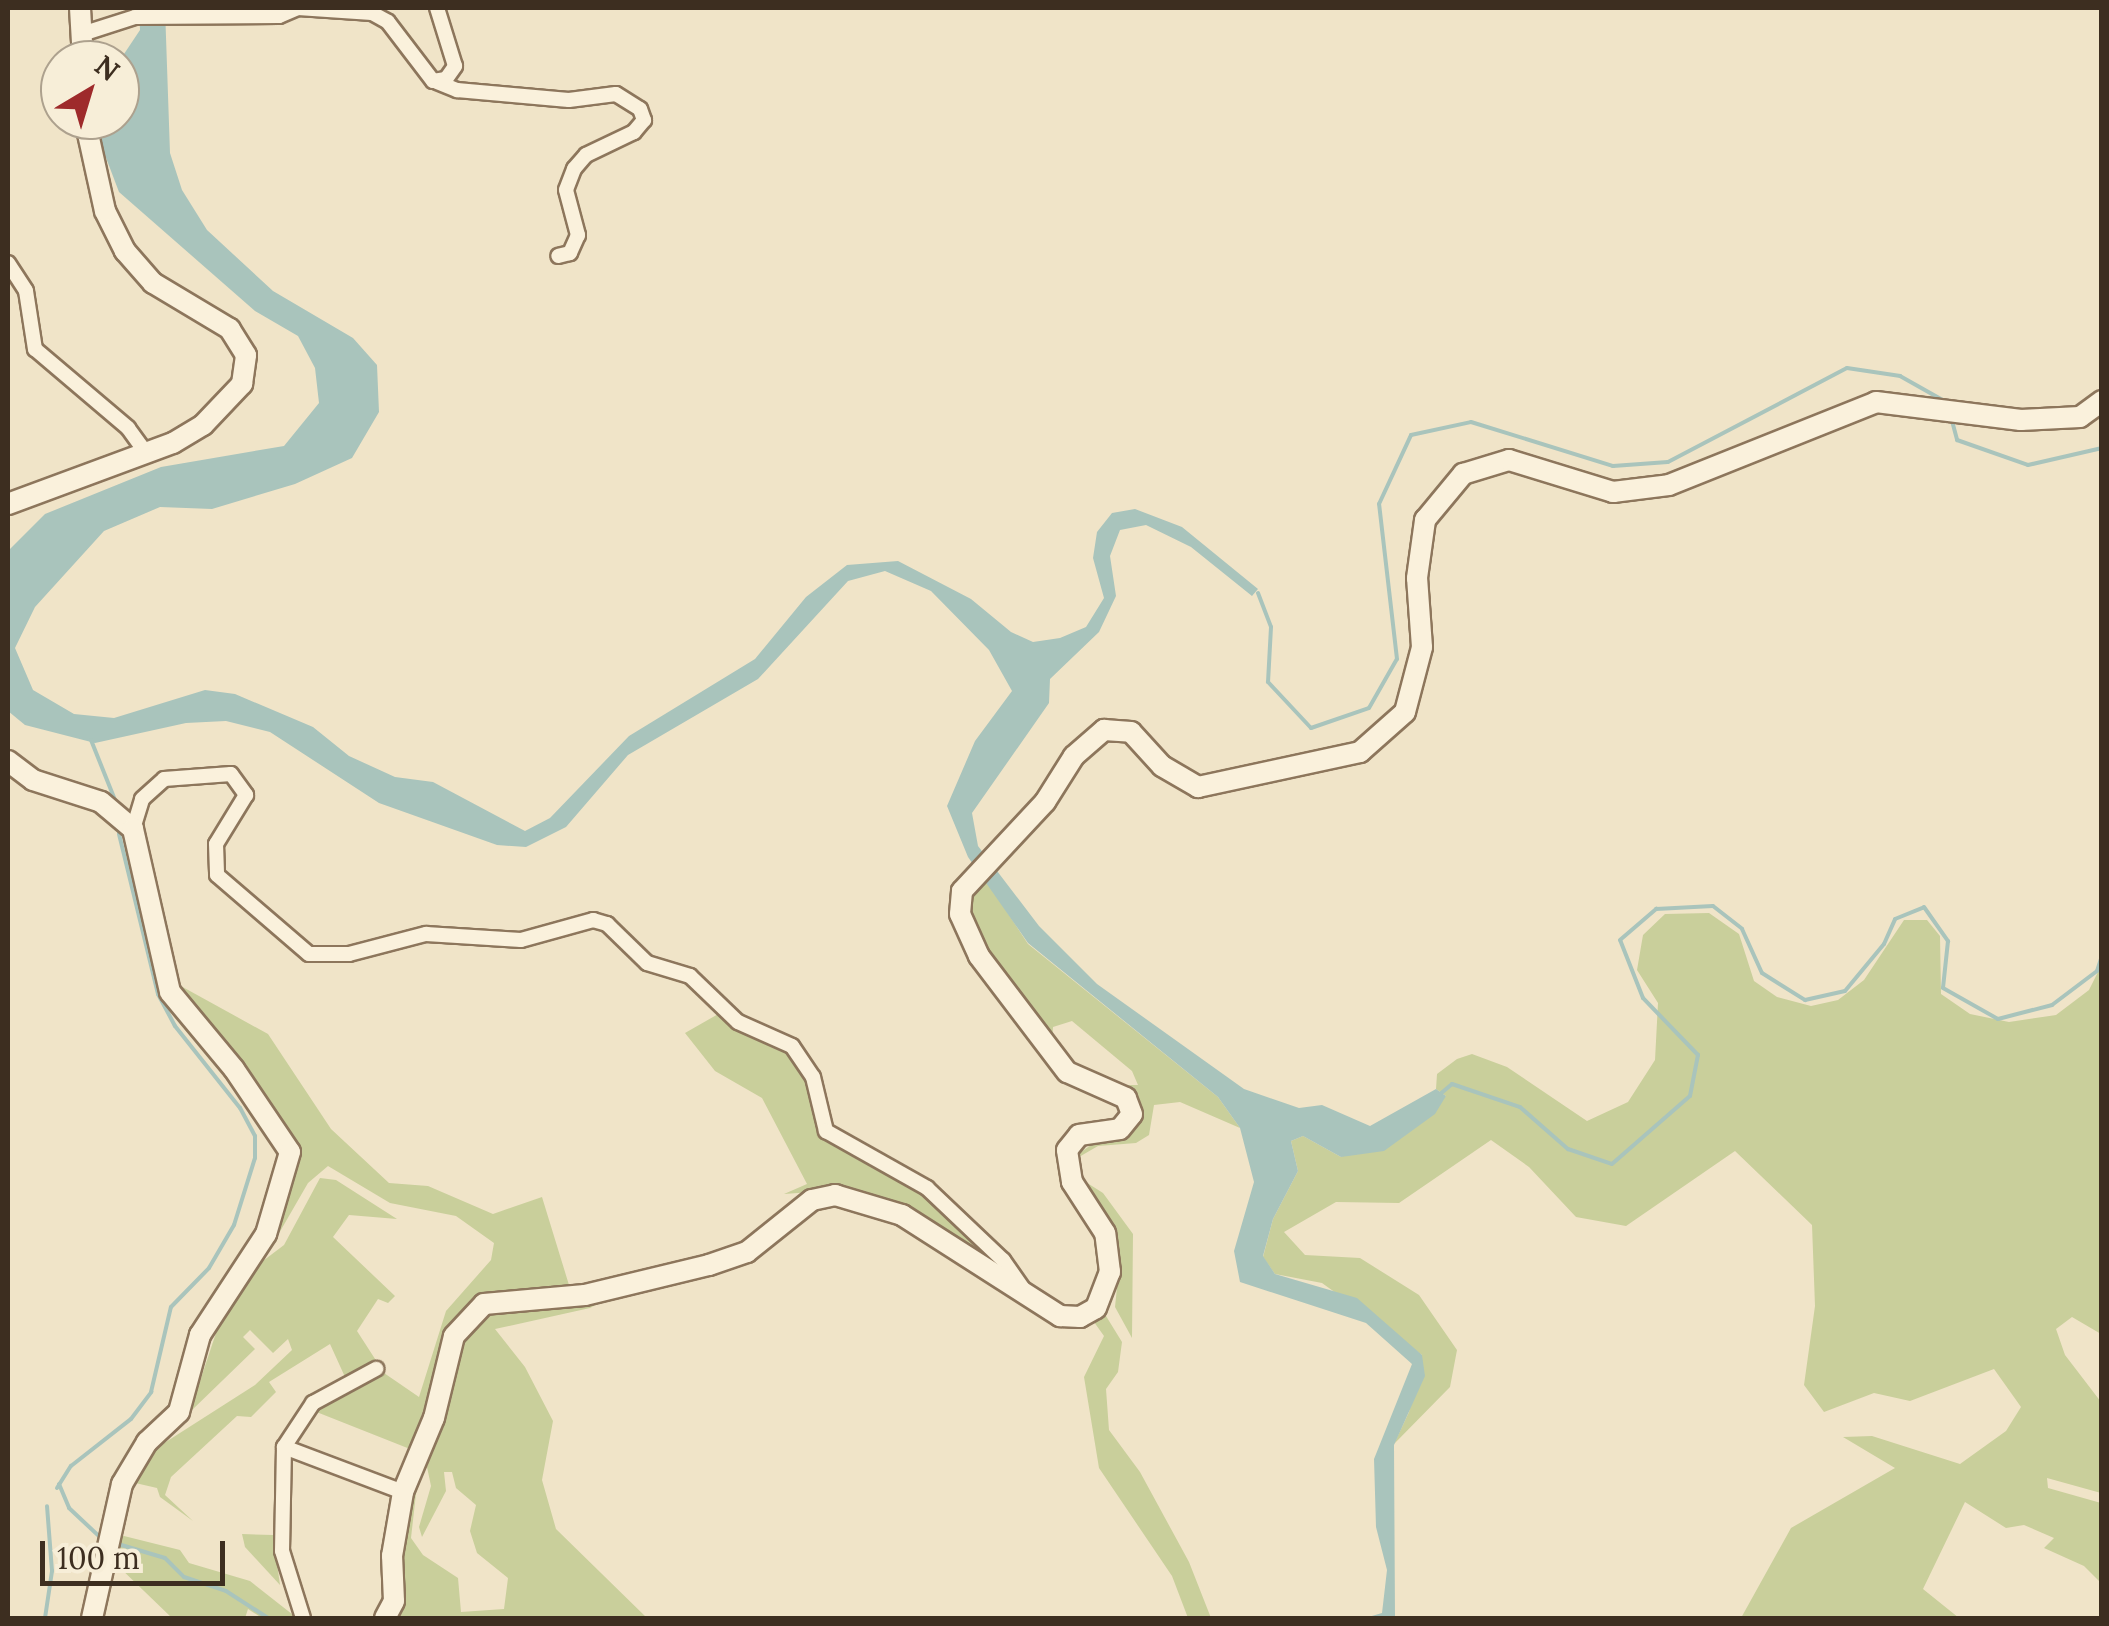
<!DOCTYPE html>
<html>
<head>
<meta charset="utf-8">
<style>
  body { margin:0 }
  #map { position:relative; width:2109px; height:1626px; overflow:hidden; background:#f0e4c8; font-family:Lora,serif }
  div>[style] { position:absolute }
  .green>* { inset:0; background:#c9cf9b }
  .water>* { inset:0; background:#a9c4bc }
  .stream>* { height:4px; margin:-2px; padding:0 2px; transform-origin:2px; border-radius:2px; background:#a9c4bc }
  .roads { filter:drop-shadow(2px 0 #8d765c) drop-shadow(-2px 0 #8d765c) drop-shadow(0 2px #8d765c) drop-shadow(0 -2px #8d765c) }
  .street>* { height:14px; margin:-7px; padding:0 7px; transform-origin:7px; border-radius:7px; background:#faf1dc }
  .secondary>* { height:20px; margin:-10px; padding:0 10px; transform-origin:10px; border-radius:10px; background:#faf1dc }
  span { translate:-50% -50%; white-space:nowrap; text-align:center; line-height:1.15; -webkit-text-stroke:8px #f7eed8; paint-order:stroke }
  .frame { position:absolute; inset:0; border:10px solid #3d2e20; pointer-events:none }
  .north { position:absolute; left:40px; top:40px; width:100px; height:100px; box-sizing:border-box; background:#f7eed8; border:2px solid #ada18e; border-radius:50%; rotate:38deg; font-size:28px; font-weight:700; line-height:40px; text-align:center; color:#3d2e20 }
  .north::after { content:''; display:block; margin:auto; width:35px; height:45px; background:#9e2a2b; clip-path:polygon(50% 0,100% 100%,50% 72%,0 100%) }
  .scale { position:absolute; left:40px; top:1541px; width:185px; height:45px; box-sizing:border-box; border:5px solid #3d2e20; border-top:0; padding-left:12px; font-size:30px; line-height:35px; white-space:nowrap; color:#3d2e20; -webkit-text-stroke:8px #f7eed8; paint-order:stroke }
</style>
</head>
<body>
<div id="map">
  <div class="green">
    <div style="clip-path:polygon(982px 874px,1028px 944px,1218px 1097px,1240px 1128px,1180px 1102px,1154px 1105px,1149px 1135px,1136px 1143px,1098px 1146px,1079px 1157px,1081px 1179px,1103px 1193px,1133px 1234px,1132px 1338px,1115px 1307px,1118px 1278px,1075px 1177px,1074px 1157px,1098px 1140px,1133px 1130px,1138px 1117px,1108px 1085px,1138px 1085px,1132px 1071px,1072px 1021px,1053px 1027px,1052px 1042px,1018px 1001px,973px 930px,968px 896px)"></div>
    <div style="clip-path:polygon(1709px 913px,1739px 934px,1754px 981px,1777px 997px,1811px 1006px,1838px 1000px,1864px 980px,1904px 920px,1927px 920px,1940px 936px,1941px 994px,1970px 1014px,2009px 1022px,2056px 1015px,2089px 990px,2101px 966px,2101px 1334px,2072px 1317px,2056px 1329px,2065px 1355px,2101px 1402px,2101px 1493px,2047px 1478px,2048px 1488px,2101px 1503px,2101px 1583px,2084px 1566px,2044px 1548px,2054px 1538px,2024px 1525px,2006px 1528px,1965px 1502px,1923px 1589px,1959px 1618px,1741px 1618px,1791px 1528px,1895px 1468px,1843px 1437px,1872px 1436px,1960px 1464px,2006px 1431px,2021px 1407px,1994px 1369px,1910px 1401px,1874px 1393px,1824px 1412px,1804px 1385px,1815px 1306px,1812px 1225px,1735px 1151px,1626px 1226px,1576px 1217px,1529px 1167px,1491px 1140px,1399px 1203px,1336px 1202px,1284px 1232px,1305px 1255px,1360px 1258px,1419px 1295px,1457px 1350px,1450px 1387px,1394px 1444px,1409px 1412px,1422px 1355px,1322px 1283px,1275px 1274px,1263px 1257px,1273px 1219px,1298px 1171px,1291px 1141px,1303px 1136px,1341px 1157px,1446px 1096px,1436px 1089px,1437px 1074px,1457px 1059px,1472px 1054px,1507px 1067px,1587px 1121px,1628px 1102px,1655px 1060px,1658px 1003px,1637px 970px,1643px 935px,1665px 914px)"></div>
    <div style="clip-path:polygon(179px 985px,268px 1034px,331px 1129px,389px 1183px,428px 1186px,493px 1214px,542px 1197px,569px 1285px,497px 1293px,473px 1301px,455px 1318px,410px 1449px,314px 1411px,384px 1373px,419px 1397px,446px 1311px,491px 1260px,494px 1243px,456px 1216px,390px 1203px,328px 1166px,308px 1183px,278px 1235px,270px 1236px,295px 1158px,196px 1020px)"></div>
    <div style="clip-path:polygon(720px 1013px,800px 1060px,826px 1138px,915px 1184px,1010px 1273px,952px 1237px,812px 1192px,784px 1194px,807px 1184px,762px 1098px,715px 1071px,685px 1033px)"></div>
    <div style="clip-path:polygon(320px 1178px,336px 1180px,397px 1219px,349px 1215px,333px 1237px,395px 1296px,388px 1303px,378px 1299px,357px 1331px,377px 1362px,345px 1377px,330px 1344px,269px 1382px,276px 1392px,251px 1417px,237px 1416px,171px 1477px,165px 1495px,193px 1521px,160px 1497px,157px 1488px,131px 1482px,158px 1447px,255px 1385px,292px 1350px,288px 1339px,273px 1353px,250px 1330px,243px 1337px,255px 1349px,159px 1442px,196px 1393px,220px 1321px,251px 1270px,284px 1245px)"></div>
    <div style="clip-path:polygon(614px 1295px,590px 1308px,495px 1329px,525px 1367px,553px 1421px,542px 1480px,556px 1529px,647px 1618px,395px 1618px,402px 1534px,417px 1485px,411px 1538px,423px 1555px,458px 1578px,461px 1612px,504px 1609px,508px 1578px,477px 1553px,470px 1531px,476px 1505px,456px 1488px,452px 1472px,444px 1472px,446px 1491px,422px 1537px,419px 1527px,431px 1486px,427px 1467px,463px 1342px,480px 1318px,498px 1309px)"></div>
    <div style="clip-path:polygon(1106px 1316px,1122px 1342px,1118px 1372px,1106px 1389px,1109px 1430px,1140px 1472px,1189px 1562px,1211px 1618px,1188px 1618px,1172px 1576px,1099px 1468px,1084px 1377px,1104px 1336px,1094px 1322px)"></div>
    <div style="clip-path:polygon(242px 1534px,273px 1535px,280px 1585px,245px 1547px)"></div>
    <div style="clip-path:polygon(120px 1535px,180px 1550px,189px 1563px,250px 1581px,297px 1618px,262px 1618px,248px 1609px,245px 1618px,172px 1618px,117px 1565px)"></div>
  </div>
  <div class="water">
    <div style="clip-path:polygon(139px 8px,165px 8px,170px 153px,182px 190px,207px 230px,273px 291px,353px 338px,377px 365px,379px 412px,352px 458px,295px 484px,212px 509px,160px 507px,104px 531px,35px 607px,15px 648px,33px 690px,74px 714px,114px 718px,205px 690px,235px 694px,313px 727px,349px 756px,395px 777px,433px 782px,525px 831px,550px 818px,629px 736px,755px 659px,806px 597px,847px 565px,898px 561px,971px 599px,1011px 632px,1033px 642px,1060px 638px,1086px 627px,1104px 598px,1093px 558px,1097px 532px,1112px 513px,1135px 509px,1182px 527px,1258px 589px,1252px 596px,1191px 547px,1146px 525px,1120px 530px,1110px 556px,1116px 596px,1099px 632px,1050px 679px,1049px 703px,972px 813px,978px 846px,1039px 926px,1097px 984px,1244px 1089px,1299px 1108px,1322px 1105px,1370px 1126px,1436px 1089px,1446px 1096px,1435px 1114px,1384px 1151px,1341px 1157px,1303px 1136px,1291px 1141px,1298px 1171px,1273px 1219px,1263px 1256px,1275px 1274px,1357px 1298px,1422px 1355px,1425px 1376px,1394px 1445px,1395px 1618px,1365px 1618px,1382px 1613px,1387px 1570px,1376px 1527px,1374px 1459px,1412px 1364px,1366px 1323px,1240px 1282px,1234px 1251px,1254px 1182px,1240px 1128px,1218px 1097px,1028px 943px,968px 857px,947px 806px,975px 741px,1012px 691px,989px 650px,931px 591px,885px 571px,848px 581px,758px 679px,628px 755px,566px 827px,526px 847px,497px 845px,379px 803px,270px 732px,226px 721px,186px 723px,95px 743px,25px 725px,8px 711px,8px 551px,45px 514px,161px 467px,284px 446px,319px 403px,315px 368px,298px 336px,255px 311px,119px 192px,100px 142px,99px 120px,120px 120px,120px 60px,140px 30px)"></div>
  </div>
  <div class="stream">
    <div style="left:1951px;top:417px;width:24px;rotate:75deg"></div>
    <div style="left:1957px;top:440px;width:75px;rotate:19.4deg"></div>
    <div style="left:2028px;top:465px;width:76px;rotate:-12.9deg"></div>
    <div style="left:1258px;top:593px;width:36px;rotate:69deg"></div>
    <div style="left:1271px;top:627px;width:55px;rotate:93.1deg"></div>
    <div style="left:1268px;top:682px;width:63px;rotate:46.9deg"></div>
    <div style="left:1311px;top:728px;width:61px;rotate:-19deg"></div>
    <div style="left:1369px;top:708px;width:56px;rotate:-60.3deg"></div>
    <div style="left:1397px;top:659px;width:156px;rotate:-96.6deg"></div>
    <div style="left:1379px;top:504px;width:76px;rotate:-65.1deg"></div>
    <div style="left:1411px;top:435px;width:61px;rotate:-12.2deg"></div>
    <div style="left:1471px;top:422px;width:149px;rotate:17.2deg"></div>
    <div style="left:1613px;top:466px;width:55px;rotate:-4.2deg"></div>
    <div style="left:1668px;top:462px;width:202px;rotate:-27.7deg"></div>
    <div style="left:1847px;top:368px;width:54px;rotate:8.6deg"></div>
    <div style="left:1900px;top:376px;width:55px;rotate:29.4deg"></div>
    <div style="left:91px;top:740px;width:70px;rotate:68.2deg"></div>
    <div style="left:1439px;top:1095px;width:17px;rotate:-40deg"></div>
    <div style="left:1452px;top:1084px;width:72px;rotate:18.7deg"></div>
    <div style="left:1520px;top:1107px;width:64px;rotate:41.2deg"></div>
    <div style="left:1568px;top:1149px;width:46px;rotate:18.8deg"></div>
    <div style="left:1612px;top:1164px;width:103px;rotate:-41.1deg"></div>
    <div style="left:1690px;top:1096px;width:42px;rotate:-79deg"></div>
    <div style="left:1698px;top:1055px;width:79px;rotate:-134deg"></div>
    <div style="left:1643px;top:998px;width:62px;rotate:-111.6deg"></div>
    <div style="left:1620px;top:940px;width:48px;rotate:-40.7deg"></div>
    <div style="left:1656px;top:909px;width:57px;rotate:-3deg"></div>
    <div style="left:1713px;top:906px;width:37px;rotate:38deg"></div>
    <div style="left:1742px;top:929px;width:48px;rotate:65.6deg"></div>
    <div style="left:1762px;top:973px;width:51px;rotate:32.1deg"></div>
    <div style="left:1805px;top:1000px;width:41px;rotate:-12.7deg"></div>
    <div style="left:1845px;top:991px;width:61px;rotate:-50.3deg"></div>
    <div style="left:1884px;top:944px;width:27px;rotate:-66deg"></div>
    <div style="left:1895px;top:919px;width:31px;rotate:-22deg"></div>
    <div style="left:1924px;top:907px;width:42px;rotate:54.8deg"></div>
    <div style="left:1948px;top:941px;width:47px;rotate:96.1deg"></div>
    <div style="left:1943px;top:988px;width:63px;rotate:29.4deg"></div>
    <div style="left:1998px;top:1019px;width:56px;rotate:-14.5deg"></div>
    <div style="left:2052px;top:1005px;width:56px;rotate:-37.1deg"></div>
    <div style="left:2097px;top:971px;width:16px;rotate:-72deg"></div>
    <div style="left:59px;top:1484px;width:26px;rotate:67deg"></div>
    <div style="left:69px;top:1508px;width:44px;rotate:43.2deg"></div>
    <div style="left:57px;top:1488px;width:26px;rotate:-58deg"></div>
    <div style="left:71px;top:1466px;width:76px;rotate:-38.1deg"></div>
    <div style="left:131px;top:1419px;width:34px;rotate:-53deg"></div>
    <div style="left:151px;top:1392px;width:87px;rotate:-76.8deg"></div>
    <div style="left:171px;top:1307px;width:54px;rotate:-45.7deg"></div>
    <div style="left:209px;top:1268px;width:50px;rotate:-59.8deg"></div>
    <div style="left:234px;top:1225px;width:70px;rotate:-72.6deg"></div>
    <div style="left:255px;top:1158px;width:22px;rotate:-90deg"></div>
    <div style="left:255px;top:1136px;width:32px;rotate:-118deg"></div>
    <div style="left:240px;top:1108px;width:105px;rotate:-128.4deg"></div>
    <div style="left:175px;top:1026px;width:36px;rotate:-118deg"></div>
    <div style="left:158px;top:994px;width:165px;rotate:-103.7deg"></div>
    <div style="left:118px;top:1544px;width:49px;rotate:16.6deg"></div>
    <div style="left:165px;top:1558px;width:27px;rotate:45deg"></div>
    <div style="left:184px;top:1577px;width:44px;rotate:18.4deg"></div>
    <div style="left:226px;top:1591px;width:50px;rotate:32.7deg"></div>
    <div style="left:45px;top:1618px;width:48px;rotate:-81.5deg"></div>
    <div style="left:52px;top:1571px;width:65px;rotate:-94.4deg"></div>
  </div>
  <div class="roads">
    <div class="street">
      <div style="left:85px;top:33px;width:52px;rotate:-17.7deg"></div>
      <div style="left:135px;top:17px;width:144px;rotate:-0.4deg"></div>
      <div style="left:279px;top:16px;width:21px;rotate:-23deg"></div>
      <div style="left:298px;top:8px;width:74px;rotate:3.9deg"></div>
      <div style="left:372px;top:13px;width:18px;rotate:29deg"></div>
      <div style="left:388px;top:22px;width:74px;rotate:52.7deg"></div>
      <div style="left:433px;top:81px;width:13px;rotate:-9deg"></div>
      <div style="left:446px;top:79px;width:16px;rotate:-55deg"></div>
      <div style="left:455px;top:66px;width:61px;rotate:-107.2deg"></div>
      <div style="left:437px;top:82px;width:22px;rotate:22deg"></div>
      <div style="left:457px;top:90px;width:112px;rotate:5.1deg"></div>
      <div style="left:569px;top:100px;width:47px;rotate:-7.3deg"></div>
      <div style="left:616px;top:94px;width:28px;rotate:32deg"></div>
      <div style="left:640px;top:109px;width:12px;rotate:70deg"></div>
      <div style="left:644px;top:120px;width:16px;rotate:130deg"></div>
      <div style="left:634px;top:132px;width:53px;rotate:154.4deg"></div>
      <div style="left:586px;top:155px;width:18px;rotate:131deg"></div>
      <div style="left:574px;top:169px;width:22px;rotate:111deg"></div>
      <div style="left:566px;top:190px;width:47px;rotate:75.1deg"></div>
      <div style="left:578px;top:235px;width:20px;rotate:114deg"></div>
      <div style="left:570px;top:253px;width:12px;rotate:166deg"></div>
      <div style="left:8px;top:263px;width:33px;rotate:57deg"></div>
      <div style="left:26px;top:291px;width:59px;rotate:81.2deg"></div>
      <div style="left:35px;top:349px;width:122px;rotate:40.3deg"></div>
      <div style="left:128px;top:428px;width:31px;rotate:54deg"></div>
      <div style="left:133px;top:829px;width:31px;rotate:-73deg"></div>
      <div style="left:142px;top:799px;width:30px;rotate:-42deg"></div>
      <div style="left:164px;top:779px;width:67px;rotate:-4.3deg"></div>
      <div style="left:231px;top:774px;width:26px;rotate:54deg"></div>
      <div style="left:246px;top:795px;width:57px;rotate:121.5deg"></div>
      <div style="left:216px;top:844px;width:31px;rotate:88deg"></div>
      <div style="left:217px;top:875px;width:121px;rotate:40.7deg"></div>
      <div style="left:309px;top:954px;width:40px"></div>
      <div style="left:349px;top:954px;width:80px;rotate:-14.6deg"></div>
      <div style="left:426px;top:934px;width:95px;rotate:3.6deg"></div>
      <div style="left:521px;top:940px;width:75px;rotate:-15.5deg"></div>
      <div style="left:593px;top:920px;width:15px;rotate:16deg"></div>
      <div style="left:607px;top:924px;width:56px;rotate:44.3deg"></div>
      <div style="left:647px;top:963px;width:45px;rotate:16.8deg"></div>
      <div style="left:690px;top:976px;width:66px;rotate:43.8deg"></div>
      <div style="left:738px;top:1022px;width:59px;rotate:24deg"></div>
      <div style="left:792px;top:1046px;width:37px;rotate:56deg"></div>
      <div style="left:813px;top:1077px;width:56px;rotate:76.5deg"></div>
      <div style="left:826px;top:1131px;width:116px;rotate:29.4deg"></div>
      <div style="left:927px;top:1188px;width:105px;rotate:43.5deg"></div>
      <div style="left:1003px;top:1260px;width:39px;rotate:55deg"></div>
      <div style="left:284px;top:1447px;width:127px;rotate:20.7deg"></div>
      <div style="left:303px;top:1618px;width:70px;rotate:-107.4deg"></div>
      <div style="left:282px;top:1551px;width:104px;rotate:-88.9deg"></div>
      <div style="left:284px;top:1447px;width:53px;rotate:-56.6deg"></div>
      <div style="left:313px;top:1403px;width:72px;rotate:-28.4deg"></div>
    </div>
    <div class="secondary">
      <div style="left:80px;top:8px;width:52px;rotate:86.7deg"></div>
      <div style="left:8px;top:504px;width:176px;rotate:-20.3deg"></div>
      <div style="left:173px;top:443px;width:35px;rotate:-31deg"></div>
      <div style="left:203px;top:425px;width:57px;rotate:-46.4deg"></div>
      <div style="left:242px;top:384px;width:29px;rotate:-82deg"></div>
      <div style="left:246px;top:355px;width:31px;rotate:-122deg"></div>
      <div style="left:230px;top:329px;width:90px;rotate:-149.1deg"></div>
      <div style="left:153px;top:283px;width:43px;rotate:-131.2deg"></div>
      <div style="left:125px;top:251px;width:45px;rotate:-116.6deg"></div>
      <div style="left:105px;top:211px;width:93px;rotate:-102.4deg"></div>
      <div style="left:8px;top:761px;width:31px;rotate:37deg"></div>
      <div style="left:33px;top:780px;width:71px;rotate:17.9deg"></div>
      <div style="left:101px;top:802px;width:42px;rotate:40.2deg"></div>
      <div style="left:133px;top:829px;width:167px;rotate:77.2deg"></div>
      <div style="left:170px;top:992px;width:100px;rotate:50.3deg"></div>
      <div style="left:234px;top:1069px;width:100px;rotate:56deg"></div>
      <div style="left:290px;top:1152px;width:85px;rotate:106.3deg"></div>
      <div style="left:266px;top:1234px;width:121px;rotate:123.2deg"></div>
      <div style="left:200px;top:1335px;width:80px;rotate:105.3deg"></div>
      <div style="left:179px;top:1412px;width:44px;rotate:136.8deg"></div>
      <div style="left:147px;top:1442px;width:49px;rotate:120.8deg"></div>
      <div style="left:122px;top:1484px;width:137px;rotate:102.6deg"></div>
      <div style="left:385px;top:1618px;width:19px;rotate:-62deg"></div>
      <div style="left:394px;top:1601px;width:45px;rotate:-92.5deg"></div>
      <div style="left:392px;top:1556px;width:65px;rotate:-80.2deg"></div>
      <div style="left:403px;top:1492px;width:80px;rotate:-67.3deg"></div>
      <div style="left:434px;top:1418px;width:84px;rotate:-76.3deg"></div>
      <div style="left:454px;top:1336px;width:44px;rotate:-46.8deg"></div>
      <div style="left:484px;top:1304px;width:101px;rotate:-5.1deg"></div>
      <div style="left:585px;top:1295px;width:128px;rotate:-13.6deg"></div>
      <div style="left:709px;top:1265px;width:40px;rotate:-18.9deg"></div>
      <div style="left:747px;top:1252px;width:83px;rotate:-38.7deg"></div>
      <div style="left:812px;top:1200px;width:24px;rotate:-12deg"></div>
      <div style="left:835px;top:1195px;width:70px;rotate:16.6deg"></div>
      <div style="left:902px;top:1215px;width:188px;rotate:32.6deg"></div>
      <div style="left:1060px;top:1316px;width:20px;rotate:3deg"></div>
      <div style="left:1080px;top:1317px;width:18px;rotate:-29deg"></div>
      <div style="left:1096px;top:1308px;width:39px;rotate:-69deg"></div>
      <div style="left:1110px;top:1272px;width:39px;rotate:-97deg"></div>
      <div style="left:1105px;top:1233px;width:61px;rotate:-122.9deg"></div>
      <div style="left:1072px;top:1182px;width:32px;rotate:-99deg"></div>
      <div style="left:1067px;top:1150px;width:19px;rotate:-51deg"></div>
      <div style="left:1079px;top:1135px;width:41px;rotate:-8.3deg"></div>
      <div style="left:1120px;top:1129px;width:19px;rotate:-51deg"></div>
      <div style="left:1132px;top:1114px;width:17px;rotate:-111deg"></div>
      <div style="left:1126px;top:1098px;width:64px;rotate:-156.2deg"></div>
      <div style="left:1067px;top:1072px;width:146px;rotate:-127.2deg"></div>
      <div style="left:979px;top:956px;width:46px;rotate:-114.3deg"></div>
      <div style="left:960px;top:914px;width:23px;rotate:-85deg"></div>
      <div style="left:962px;top:891px;width:122px;rotate:-47deg"></div>
      <div style="left:1045px;top:802px;width:54px;rotate:-57.8deg"></div>
      <div style="left:1074px;top:756px;width:40px;rotate:-41deg"></div>
      <div style="left:1104px;top:730px;width:27px;rotate:4deg"></div>
      <div style="left:1131px;top:732px;width:46px;rotate:47.6deg"></div>
      <div style="left:1162px;top:766px;width:42px;rotate:30.3deg"></div>
      <div style="left:1198px;top:787px;width:166px;rotate:-12.2deg"></div>
      <div style="left:1360px;top:752px;width:60px;rotate:-41.6deg"></div>
      <div style="left:1405px;top:712px;width:67px;rotate:-75.3deg"></div>
      <div style="left:1422px;top:647px;width:69px;rotate:-94.1deg"></div>
      <div style="left:1417px;top:578px;width:59px;rotate:-82.1deg"></div>
      <div style="left:1425px;top:520px;width:60px;rotate:-50.4deg"></div>
      <div style="left:1463px;top:474px;width:48px;rotate:-16.9deg"></div>
      <div style="left:1509px;top:460px;width:109px;rotate:17.1deg"></div>
      <div style="left:1613px;top:492px;width:56px;rotate:-7.1deg"></div>
      <div style="left:1669px;top:485px;width:223px;rotate:-21.8deg"></div>
      <div style="left:1876px;top:402px;width:146px;rotate:7.1deg"></div>
      <div style="left:2021px;top:420px;width:59px;rotate:-2.9deg"></div>
      <div style="left:2080px;top:417px;width:27px;rotate:-36deg"></div>
    </div>
  </div>
  <div class="frame"></div>
  <div class="north">N</div>
  <div class="scale">100 m</div>
</div>
</body>
</html>
